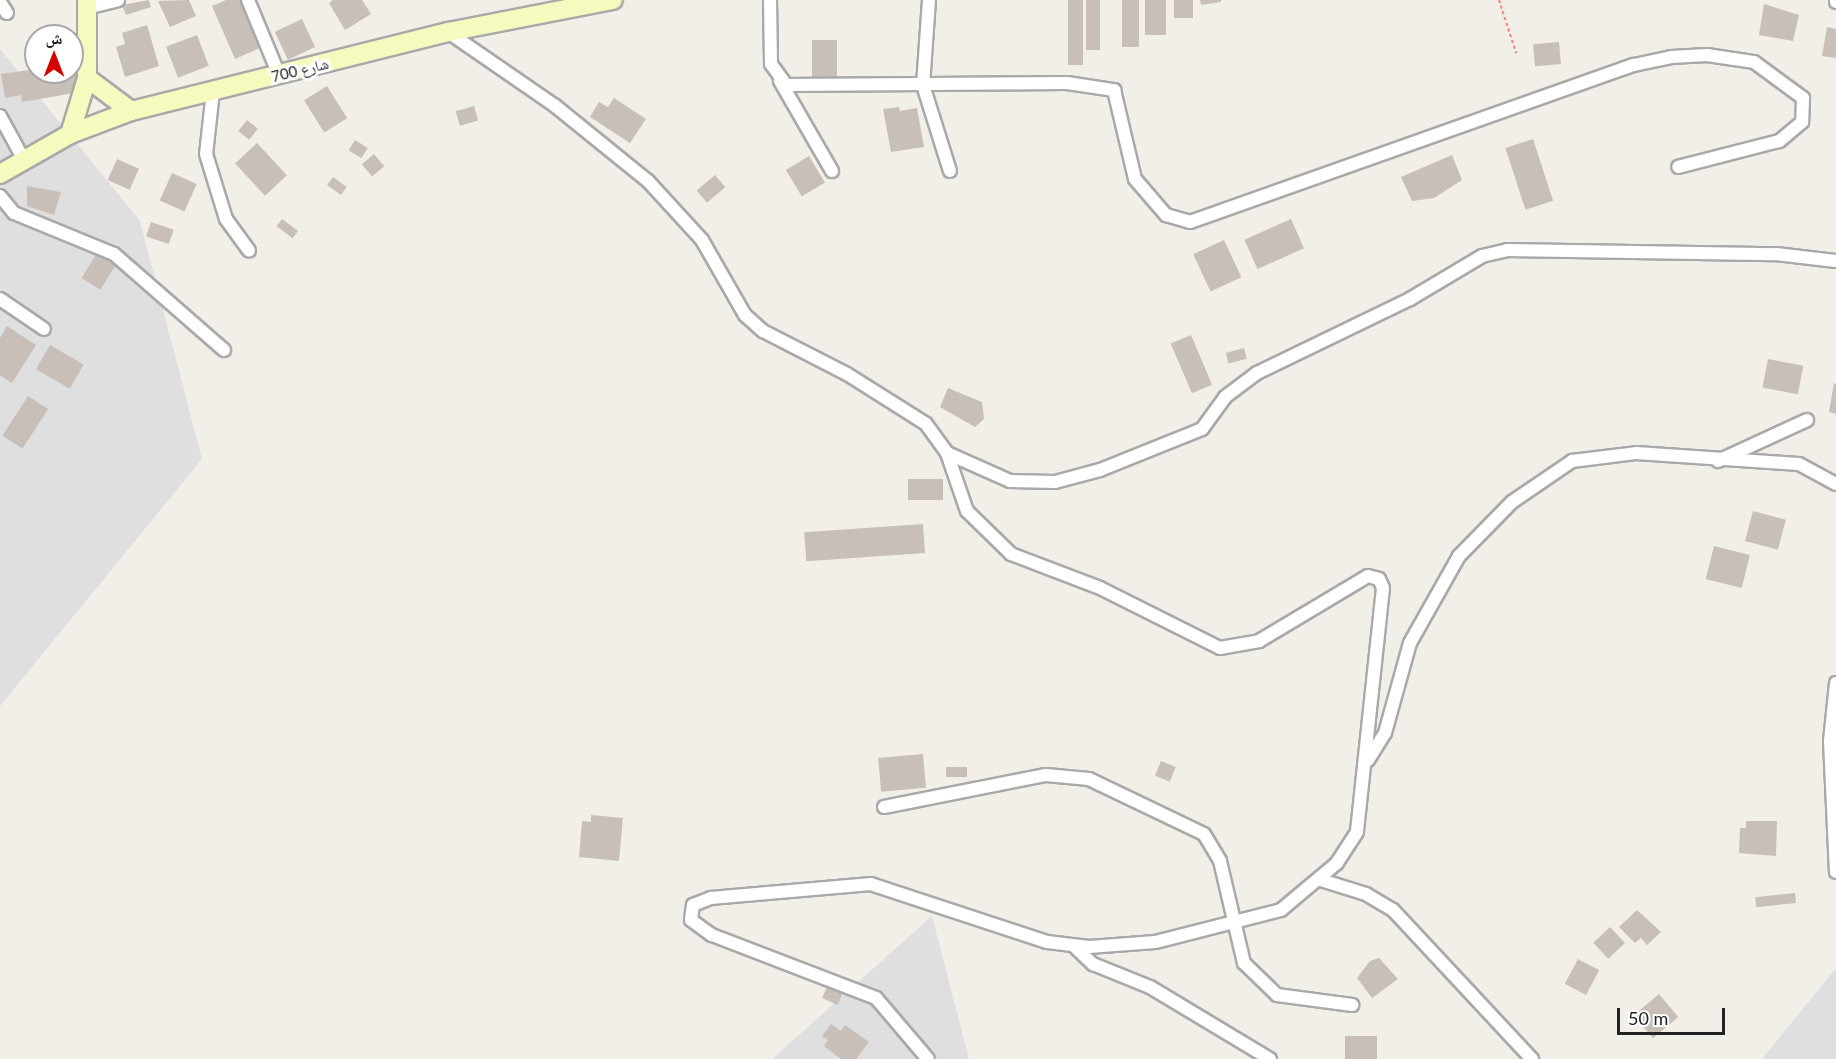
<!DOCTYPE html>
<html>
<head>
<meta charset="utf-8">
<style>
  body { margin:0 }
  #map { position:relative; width:1836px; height:1059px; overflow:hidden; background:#f2efe9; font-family:Lato,"Noto Naskh Arabic",sans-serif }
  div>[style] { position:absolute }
  .residential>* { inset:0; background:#e0dfdf }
  .building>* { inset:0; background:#c7bfb8; transform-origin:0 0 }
  .path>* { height:2px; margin-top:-1px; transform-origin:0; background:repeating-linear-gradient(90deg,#fa8072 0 3px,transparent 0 6px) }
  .roads { filter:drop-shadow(2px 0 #a9a9a9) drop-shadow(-2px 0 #a9a9a9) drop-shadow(0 2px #a9a9a9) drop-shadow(0 -2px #a9a9a9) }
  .street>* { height:12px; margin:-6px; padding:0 6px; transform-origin:6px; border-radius:6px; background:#fff }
  .secondary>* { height:18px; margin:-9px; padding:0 9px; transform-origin:9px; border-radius:9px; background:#f7fabf }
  span { translate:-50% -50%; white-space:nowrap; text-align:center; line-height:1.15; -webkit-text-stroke:6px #fff; paint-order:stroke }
  .street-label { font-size:15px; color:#222 }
  .north { position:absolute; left:24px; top:24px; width:60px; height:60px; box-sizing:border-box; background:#fff; border:2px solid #a7a7a7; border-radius:50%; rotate:0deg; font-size:16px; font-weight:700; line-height:24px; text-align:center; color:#222 }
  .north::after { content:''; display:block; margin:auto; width:21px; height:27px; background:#d40000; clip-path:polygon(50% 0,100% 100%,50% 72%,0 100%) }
  .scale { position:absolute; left:1617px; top:1008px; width:108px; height:27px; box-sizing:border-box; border:3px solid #222; border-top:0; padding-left:8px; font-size:18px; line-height:21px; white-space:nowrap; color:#222; -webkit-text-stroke:4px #fff; paint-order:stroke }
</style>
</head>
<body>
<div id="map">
  <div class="residential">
    <div style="clip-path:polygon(0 49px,140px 221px,202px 459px,0 706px)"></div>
    <div style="clip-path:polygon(932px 916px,969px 1059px,772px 1059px)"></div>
    <div style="clip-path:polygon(1836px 968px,1836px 1059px,1762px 1059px)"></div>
  </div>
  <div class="building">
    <div style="clip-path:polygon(149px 0,151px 7px,126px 15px,122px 5px)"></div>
    <div style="clip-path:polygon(189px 0,196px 16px,170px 27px,158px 1px)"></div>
    <div style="clip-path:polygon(226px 0,241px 0,262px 47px,235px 59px,212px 6px)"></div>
    <div style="clip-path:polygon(333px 0,362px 0,371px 14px,345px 30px,329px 3px)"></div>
    <div style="left:1068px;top:0;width:15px;height:65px"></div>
    <div style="left:1086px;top:0;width:14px;height:50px"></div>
    <div style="left:1122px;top:0;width:17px;height:47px"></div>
    <div style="left:1145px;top:0;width:21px;height:35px"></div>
    <div style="left:1174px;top:0;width:19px;height:18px"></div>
    <div style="clip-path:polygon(1200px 0,1221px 0,1221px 2px,1201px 5px)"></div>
    <div style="clip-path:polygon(1764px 4px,1799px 15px,1793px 41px,1759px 35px)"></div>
    <div style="left:302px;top:19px;width:31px;height:30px;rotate:65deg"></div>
    <div style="clip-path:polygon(147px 25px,159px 66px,125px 77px,116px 47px,125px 44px,122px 33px)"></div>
    <div style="clip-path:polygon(1827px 27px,1836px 29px,1836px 58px,1822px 56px)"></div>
    <div style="left:197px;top:35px;width:33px;height:33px;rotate:69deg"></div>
    <div style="left:812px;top:40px;width:25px;height:37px"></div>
    <div style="left:1559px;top:42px;width:22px;height:26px;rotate:85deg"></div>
    <div style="clip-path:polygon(73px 49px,80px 92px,22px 102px,21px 95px,5px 98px,1px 74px,36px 69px,72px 72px)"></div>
    <div style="left:327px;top:86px;width:38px;height:27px;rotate:58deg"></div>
    <div style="clip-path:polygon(614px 98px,646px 119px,630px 143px,590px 117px,599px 102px,608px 107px)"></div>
    <div style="left:474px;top:106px;width:15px;height:19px;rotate:74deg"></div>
    <div style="clip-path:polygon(899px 107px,900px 111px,917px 108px,924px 147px,891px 152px,883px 109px)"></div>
    <div style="left:247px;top:120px;width:14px;height:14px;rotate:39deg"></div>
    <div style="left:1533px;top:139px;width:65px;height:29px;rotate:72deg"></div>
    <div style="left:355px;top:140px;width:15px;height:12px;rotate:32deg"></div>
    <div style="left:257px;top:143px;width:44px;height:30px;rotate:47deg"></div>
    <div style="left:374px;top:154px;width:16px;height:16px;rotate:50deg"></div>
    <div style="clip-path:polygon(1452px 155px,1462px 180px,1434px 198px,1412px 201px,1401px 177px)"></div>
    <div style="left:809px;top:156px;width:31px;height:27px;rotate:59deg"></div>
    <div style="left:117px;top:159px;width:24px;height:23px;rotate:24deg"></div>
    <div style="left:172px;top:173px;width:27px;height:30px;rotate:24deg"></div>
    <div style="left:715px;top:175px;width:16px;height:24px;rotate:50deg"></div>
    <div style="left:333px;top:177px;width:17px;height:10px;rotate:36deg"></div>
    <div style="clip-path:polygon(27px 186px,61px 192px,54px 215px,27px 206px)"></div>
    <div style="left:282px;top:219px;width:20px;height:9px;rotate:37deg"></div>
    <div style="left:1291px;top:219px;width:32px;height:51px;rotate:66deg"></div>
    <div style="left:151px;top:222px;width:24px;height:15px;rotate:19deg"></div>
    <div style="left:1224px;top:240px;width:41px;height:34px;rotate:65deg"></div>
    <div style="left:99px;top:250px;width:22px;height:33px;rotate:32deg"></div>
    <div style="clip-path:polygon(7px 326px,36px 345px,12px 383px,0 375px,0 338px)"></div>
    <div style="left:1191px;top:335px;width:54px;height:22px;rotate:67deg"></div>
    <div style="left:50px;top:345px;width:39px;height:28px;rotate:30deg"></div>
    <div style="left:1244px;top:348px;width:11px;height:19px;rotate:75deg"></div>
    <div style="left:1768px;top:359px;width:36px;height:29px;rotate:11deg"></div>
    <div style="clip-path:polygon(1834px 383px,1836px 384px,1836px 414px,1829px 412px)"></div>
    <div style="clip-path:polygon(948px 388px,982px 402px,984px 419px,975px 427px,940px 407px)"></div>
    <div style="left:28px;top:396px;width:24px;height:47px;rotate:33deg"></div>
    <div style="left:943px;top:479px;width:21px;height:35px;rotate:90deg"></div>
    <div style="left:1753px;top:511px;width:34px;height:31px;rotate:15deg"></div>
    <div style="left:923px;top:524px;width:29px;height:119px;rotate:86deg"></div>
    <div style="left:1714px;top:546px;width:37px;height:34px;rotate:14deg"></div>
    <div style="left:923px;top:754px;width:34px;height:45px;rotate:85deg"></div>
    <div style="left:1161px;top:761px;width:16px;height:16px;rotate:22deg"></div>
    <div style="left:967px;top:767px;width:10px;height:21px;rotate:90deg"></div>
    <div style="clip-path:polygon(591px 815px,623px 818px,619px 861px,579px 857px,582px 821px,591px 822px)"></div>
    <div style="clip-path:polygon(1746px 821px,1777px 821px,1776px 856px,1739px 853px,1740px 828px,1746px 828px)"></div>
    <div style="left:1795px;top:893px;width:10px;height:40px;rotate:84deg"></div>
    <div style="clip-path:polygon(1637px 910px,1661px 932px,1647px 945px,1641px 938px,1635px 943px,1619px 927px)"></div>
    <div style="left:1610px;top:927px;width:22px;height:23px;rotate:47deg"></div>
    <div style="clip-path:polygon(1379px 958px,1398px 979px,1372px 998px,1357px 978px,1370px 961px)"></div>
    <div style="left:1578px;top:959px;width:24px;height:28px;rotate:28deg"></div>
    <div style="left:827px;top:987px;width:17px;height:12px;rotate:24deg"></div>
    <div style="left:1659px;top:994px;width:30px;height:33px;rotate:50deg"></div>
    <div style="clip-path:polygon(831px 1024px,841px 1031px,845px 1025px,869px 1042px,856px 1059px,841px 1059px,824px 1046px,828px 1040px,822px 1036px)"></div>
    <div style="left:1345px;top:1036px;width:32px;height:23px"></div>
  </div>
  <div class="path">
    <div style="left:1499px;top:0;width:56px;rotate:72.2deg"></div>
  </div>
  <div class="roads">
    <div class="street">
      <div style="left:248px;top:0;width:81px;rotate:67.5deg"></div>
      <div style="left:770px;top:0;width:64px;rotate:89.1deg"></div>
      <div style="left:771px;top:64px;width:26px;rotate:54deg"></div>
      <div style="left:786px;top:85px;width:281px;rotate:-0.4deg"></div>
      <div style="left:1067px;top:83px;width:48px;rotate:8.5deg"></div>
      <div style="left:1114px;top:90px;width:91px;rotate:76.7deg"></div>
      <div style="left:1135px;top:179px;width:48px;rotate:49.3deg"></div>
      <div style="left:1166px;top:215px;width:25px;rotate:16deg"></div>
      <div style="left:1190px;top:222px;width:471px;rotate:-19.5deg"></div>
      <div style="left:1634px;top:65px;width:38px;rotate:-12deg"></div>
      <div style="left:1671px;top:57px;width:36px;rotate:-3deg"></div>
      <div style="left:1707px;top:55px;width:48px;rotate:8.5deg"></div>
      <div style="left:1754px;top:62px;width:61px;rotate:36.3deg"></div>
      <div style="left:1803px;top:98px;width:24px;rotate:92deg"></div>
      <div style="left:1802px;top:122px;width:30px;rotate:140deg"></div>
      <div style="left:1779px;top:141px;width:104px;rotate:165.6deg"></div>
      <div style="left:929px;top:0;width:85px;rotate:94deg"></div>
      <div style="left:923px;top:85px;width:90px;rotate:72.6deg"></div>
      <div style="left:1836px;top:0;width:2px;rotate:90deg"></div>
      <div style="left:0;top:2px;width:13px;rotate:58deg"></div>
      <div style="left:87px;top:8px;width:32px;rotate:-14deg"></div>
      <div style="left:448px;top:32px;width:129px;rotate:34.6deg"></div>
      <div style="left:554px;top:105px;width:121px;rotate:39deg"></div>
      <div style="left:648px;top:181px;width:80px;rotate:47.5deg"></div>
      <div style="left:702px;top:240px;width:86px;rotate:60.2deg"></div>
      <div style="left:745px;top:315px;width:24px;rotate:42deg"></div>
      <div style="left:763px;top:331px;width:94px;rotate:27.1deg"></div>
      <div style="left:847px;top:374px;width:93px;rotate:32.3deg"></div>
      <div style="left:926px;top:424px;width:36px;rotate:54deg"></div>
      <div style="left:947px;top:453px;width:61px;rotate:71deg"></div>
      <div style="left:967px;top:511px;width:62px;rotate:44.3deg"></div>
      <div style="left:1011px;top:554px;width:95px;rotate:20.9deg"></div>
      <div style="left:1100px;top:588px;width:134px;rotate:26.6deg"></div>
      <div style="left:1220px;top:648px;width:40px;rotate:-10deg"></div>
      <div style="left:1259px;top:641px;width:127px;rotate:-30.8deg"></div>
      <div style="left:1368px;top:576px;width:11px;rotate:15deg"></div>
      <div style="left:1379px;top:579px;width:10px;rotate:66deg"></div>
      <div style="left:1383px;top:588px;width:245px;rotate:96.1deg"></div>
      <div style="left:1357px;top:832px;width:37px;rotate:123deg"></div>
      <div style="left:1337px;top:863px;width:73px;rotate:140deg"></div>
      <div style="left:1281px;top:910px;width:130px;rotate:165.7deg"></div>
      <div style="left:1155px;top:942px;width:66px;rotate:175.7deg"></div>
      <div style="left:1089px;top:947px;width:42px;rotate:-173.2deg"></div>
      <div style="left:1047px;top:942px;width:185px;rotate:-161.8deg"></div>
      <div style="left:871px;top:884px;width:161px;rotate:175deg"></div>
      <div style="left:711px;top:898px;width:19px;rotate:159deg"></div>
      <div style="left:693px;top:905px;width:15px;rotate:98deg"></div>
      <div style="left:691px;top:920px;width:26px;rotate:36deg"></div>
      <div style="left:712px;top:935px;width:176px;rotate:21deg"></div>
      <div style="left:876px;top:998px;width:80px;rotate:49.6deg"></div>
      <div style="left:780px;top:81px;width:104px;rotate:60deg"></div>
      <div style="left:213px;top:91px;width:63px;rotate:96.3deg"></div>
      <div style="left:206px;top:154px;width:68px;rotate:72.9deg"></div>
      <div style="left:226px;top:219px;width:39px;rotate:54deg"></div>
      <div style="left:0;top:116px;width:50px;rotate:61.4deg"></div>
      <div style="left:0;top:196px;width:22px;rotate:51deg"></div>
      <div style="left:14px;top:213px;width:108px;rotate:22.3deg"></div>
      <div style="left:114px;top:254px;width:146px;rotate:41.1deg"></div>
      <div style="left:0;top:299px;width:53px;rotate:34.3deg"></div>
      <div style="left:947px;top:453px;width:69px;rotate:24deg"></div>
      <div style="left:1010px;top:481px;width:45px;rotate:1.3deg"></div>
      <div style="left:1055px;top:482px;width:47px;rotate:-14.9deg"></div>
      <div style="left:1100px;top:470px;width:110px;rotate:-21.9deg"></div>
      <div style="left:1202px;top:429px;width:39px;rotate:-54deg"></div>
      <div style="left:1225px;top:397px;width:40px;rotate:-37deg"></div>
      <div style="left:1257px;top:373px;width:170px;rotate:-25.8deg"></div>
      <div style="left:1410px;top:299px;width:84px;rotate:-30.8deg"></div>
      <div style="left:1482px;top:256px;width:26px;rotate:-13deg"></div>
      <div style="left:1507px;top:250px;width:269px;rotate:0.9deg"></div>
      <div style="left:1776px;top:254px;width:60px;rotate:6.7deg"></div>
      <div style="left:1718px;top:461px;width:98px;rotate:-24.7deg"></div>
      <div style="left:1836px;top:683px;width:58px;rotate:95.9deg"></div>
      <div style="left:1830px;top:741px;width:131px;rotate:87.4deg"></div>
      <div style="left:1368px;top:760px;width:32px;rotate:-58deg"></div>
      <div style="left:1385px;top:733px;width:93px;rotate:-74.5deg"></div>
      <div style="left:1410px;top:643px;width:100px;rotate:-60.6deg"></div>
      <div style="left:1459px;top:556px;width:76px;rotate:-45.5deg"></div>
      <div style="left:1512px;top:502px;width:73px;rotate:-34.3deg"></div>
      <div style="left:1572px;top:461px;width:64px;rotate:-7.1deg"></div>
      <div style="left:1636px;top:453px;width:163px;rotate:3.9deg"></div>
      <div style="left:1799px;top:464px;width:42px;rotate:28.4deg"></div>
      <div style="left:884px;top:807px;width:165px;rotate:-11.2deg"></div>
      <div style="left:1046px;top:775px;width:43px;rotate:5.3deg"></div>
      <div style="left:1089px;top:779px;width:127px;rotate:25.6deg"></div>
      <div style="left:1204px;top:834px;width:31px;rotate:59deg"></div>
      <div style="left:1220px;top:861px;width:105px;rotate:76.8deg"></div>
      <div style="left:1244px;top:963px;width:46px;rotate:44.1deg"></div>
      <div style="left:1277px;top:995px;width:76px;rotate:7.6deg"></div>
      <div style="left:1321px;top:880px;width:47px;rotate:17.3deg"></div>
      <div style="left:1366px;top:894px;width:31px;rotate:31deg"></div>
      <div style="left:1393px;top:910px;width:204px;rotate:47deg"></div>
      <div style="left:1073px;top:945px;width:28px;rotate:44deg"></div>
      <div style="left:1093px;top:964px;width:61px;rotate:22deg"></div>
      <div style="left:1150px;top:987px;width:140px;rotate:31deg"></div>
    </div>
    <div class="secondary">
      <div style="left:87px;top:78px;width:55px;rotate:36.9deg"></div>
      <div style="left:70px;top:134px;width:59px;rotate:-73.1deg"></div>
      <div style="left:87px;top:78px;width:78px;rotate:-90deg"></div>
      <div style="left:0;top:174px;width:81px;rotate:-29.7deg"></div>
      <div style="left:70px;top:134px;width:65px;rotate:-20.7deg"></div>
      <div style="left:131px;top:111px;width:327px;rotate:-14deg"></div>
      <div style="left:448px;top:32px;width:168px;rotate:-11deg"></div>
    </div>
  </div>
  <div class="street-label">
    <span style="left:300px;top:70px;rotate:-14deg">شارع 700</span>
  </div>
  <div class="north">ش</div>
  <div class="scale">50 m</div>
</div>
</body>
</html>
